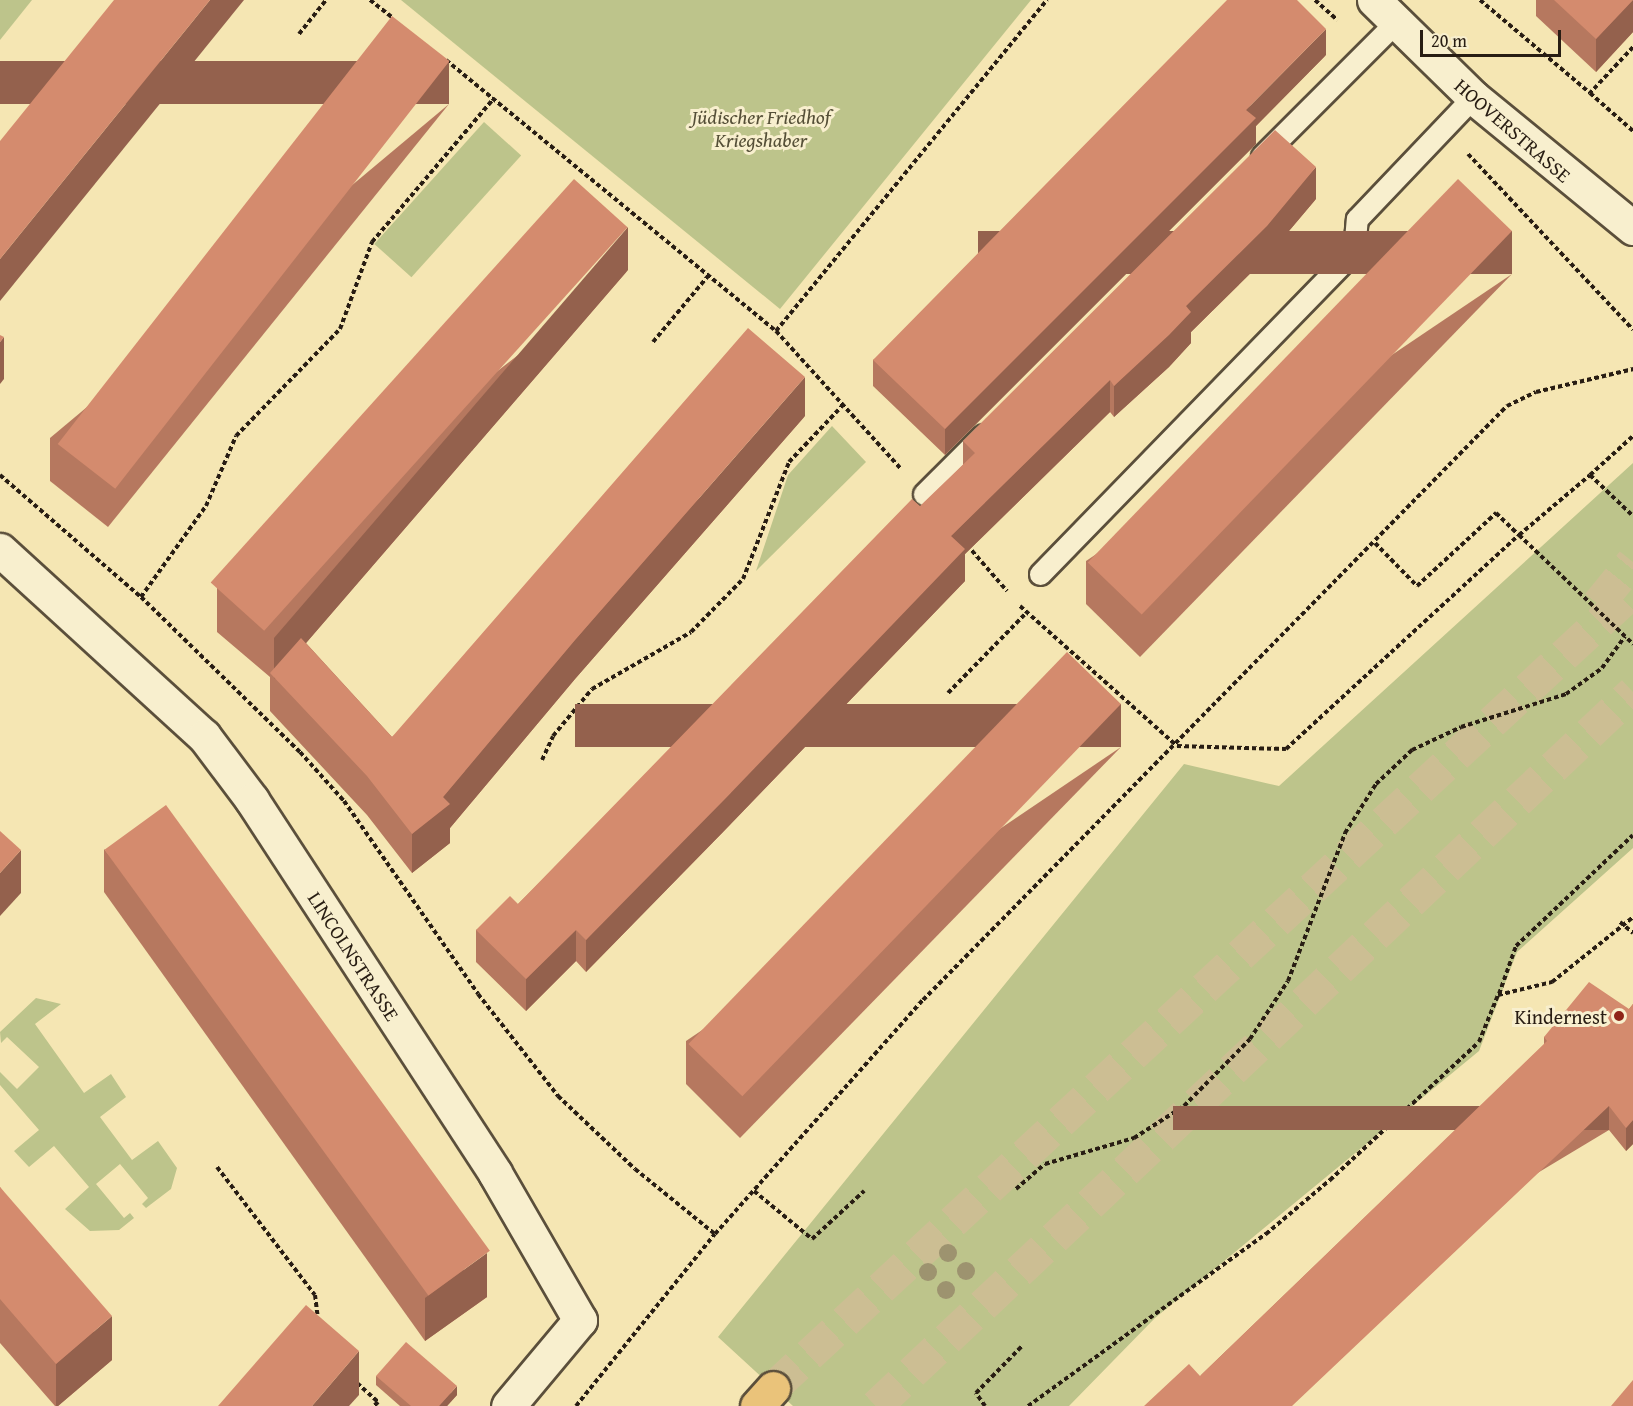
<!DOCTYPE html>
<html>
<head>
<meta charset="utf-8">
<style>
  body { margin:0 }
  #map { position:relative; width:1633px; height:1406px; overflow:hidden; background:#f5e6b3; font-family:"Gentium Book Plus",serif }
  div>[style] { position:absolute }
  .green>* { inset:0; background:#bdc48b; transform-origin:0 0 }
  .highway-tunnel>* { height:33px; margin-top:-16.5px; transform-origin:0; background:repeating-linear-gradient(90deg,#ccbe93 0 33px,transparent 0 49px) }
  .path>* { height:4px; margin-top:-2px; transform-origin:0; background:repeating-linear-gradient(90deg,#281d13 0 4.5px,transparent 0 7.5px) }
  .roads { filter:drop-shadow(2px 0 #5b4f3b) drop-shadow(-2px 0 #5b4f3b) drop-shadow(0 2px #5b4f3b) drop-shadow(0 -2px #5b4f3b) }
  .lane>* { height:21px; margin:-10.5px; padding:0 10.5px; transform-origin:10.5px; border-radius:10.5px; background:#f8efce }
  .street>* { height:33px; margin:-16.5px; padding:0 16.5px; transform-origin:16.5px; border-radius:16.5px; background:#f8efce }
  .highway>* { height:33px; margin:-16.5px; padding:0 16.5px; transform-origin:16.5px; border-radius:16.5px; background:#eac37a }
  .trees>* { width:18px; height:18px; margin:-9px; border-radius:50%; background:#9d936f }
  .wall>* { inset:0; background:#b6785f }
  .shaded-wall>* { inset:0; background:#94614d; transform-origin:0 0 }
  .building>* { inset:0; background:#d48b6e; transform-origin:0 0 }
  .dots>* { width:16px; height:16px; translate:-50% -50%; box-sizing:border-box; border:3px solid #f8efce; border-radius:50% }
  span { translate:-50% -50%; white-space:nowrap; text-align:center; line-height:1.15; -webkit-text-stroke:6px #f8efce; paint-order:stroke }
  .park-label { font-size:20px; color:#554f37; font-style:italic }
  .street-label { font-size:20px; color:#281d13 }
  .poi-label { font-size:20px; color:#281d13 }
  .right { translate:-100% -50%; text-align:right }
  .scale { position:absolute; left:1420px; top:30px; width:141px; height:27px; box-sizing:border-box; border:3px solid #281d13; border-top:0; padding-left:8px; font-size:18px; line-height:21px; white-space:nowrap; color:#281d13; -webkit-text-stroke:4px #f8efce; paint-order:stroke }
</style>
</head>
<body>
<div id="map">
  <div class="green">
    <div style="clip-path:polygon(0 0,32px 0,0 40px)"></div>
    <div style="clip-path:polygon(401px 0,1031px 0,780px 309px)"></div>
    <div style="left:484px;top:122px;width:50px;height:164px;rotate:42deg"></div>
    <div style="clip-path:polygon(832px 426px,866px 462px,756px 571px,788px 475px)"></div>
    <div style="clip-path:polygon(1633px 463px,1633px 848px,1517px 952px,1479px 1051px,1155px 1318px,1069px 1406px,793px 1406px,718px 1337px,1184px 764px,1279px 786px)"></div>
    <div style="clip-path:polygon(36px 998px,61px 1004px,35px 1024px,84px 1093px,111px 1074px,126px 1097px,100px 1117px,132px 1160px,158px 1141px,177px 1168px,171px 1189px,146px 1208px,142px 1204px,148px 1198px,120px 1164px,96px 1184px,124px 1218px,130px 1213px,134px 1218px,119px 1230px,90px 1231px,65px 1209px,89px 1187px,54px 1146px,29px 1167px,14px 1151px,39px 1130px,0 1085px,0 1072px,17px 1089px,39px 1067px,7px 1037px,1px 1043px,0 1032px)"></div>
  </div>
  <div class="highway-tunnel">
    <div style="left:1598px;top:604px;width:55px;rotate:-50.9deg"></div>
    <div style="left:773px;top:1388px;width:1173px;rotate:-42.82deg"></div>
    <div style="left:876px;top:1406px;width:1041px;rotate:-43.33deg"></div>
  </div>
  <div class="path">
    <div style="left:370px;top:0;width:29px;rotate:38deg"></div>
    <div style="left:1315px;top:0;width:30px;rotate:42deg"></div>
    <div style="left:1480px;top:0;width:144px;rotate:40.2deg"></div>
    <div style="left:299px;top:34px;width:43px;rotate:-51.5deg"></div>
    <div style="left:1633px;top:47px;width:63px;rotate:133.1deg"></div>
    <div style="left:1590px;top:93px;width:57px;rotate:41.5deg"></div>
    <div style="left:446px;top:60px;width:427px;rotate:39.4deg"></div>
    <div style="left:776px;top:331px;width:186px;rotate:47.8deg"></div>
    <div style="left:1468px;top:154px;width:241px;rotate:46.8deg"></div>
    <div style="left:776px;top:331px;width:428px;rotate:-50.7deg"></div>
    <div style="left:653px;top:342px;width:86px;rotate:-50.2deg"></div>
    <div style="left:0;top:475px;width:186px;rotate:40.9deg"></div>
    <div style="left:141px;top:597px;width:222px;rotate:44.3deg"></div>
    <div style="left:300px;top:752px;width:66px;rotate:48.1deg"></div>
    <div style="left:344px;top:801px;width:235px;rotate:55.2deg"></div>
    <div style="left:478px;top:994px;width:130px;rotate:51.9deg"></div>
    <div style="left:558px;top:1096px;width:106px;rotate:43.5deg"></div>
    <div style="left:635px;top:1169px;width:103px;rotate:39.1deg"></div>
    <div style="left:1590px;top:475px;width:58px;rotate:-42.2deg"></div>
    <div style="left:1375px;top:543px;width:60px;rotate:45.7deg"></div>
    <div style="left:1417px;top:586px;width:108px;rotate:-42.7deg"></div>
    <div style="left:1496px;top:513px;width:32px;rotate:44deg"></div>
    <div style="left:1519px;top:535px;width:93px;rotate:-40.2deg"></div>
    <div style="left:1590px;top:475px;width:59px;rotate:43.6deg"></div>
    <div style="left:967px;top:545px;width:61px;rotate:49deg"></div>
    <div style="left:141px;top:597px;width:112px;rotate:-54.5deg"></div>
    <div style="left:206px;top:506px;width:76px;rotate:-66.8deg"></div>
    <div style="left:236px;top:436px;width:149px;rotate:-45.8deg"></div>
    <div style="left:340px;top:329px;width:93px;rotate:-69.8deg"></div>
    <div style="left:372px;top:242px;width:189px;rotate:-49.7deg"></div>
    <div style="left:1020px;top:606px;width:210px;rotate:41.7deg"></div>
    <div style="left:1177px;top:746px;width:109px;rotate:1.6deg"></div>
    <div style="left:1286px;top:749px;width:316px;rotate:-42.6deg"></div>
    <div style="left:1519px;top:535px;width:158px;rotate:43.7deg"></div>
    <div style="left:948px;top:693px;width:112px;rotate:-45.7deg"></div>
    <div style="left:542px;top:760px;width:26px;rotate:-65deg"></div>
    <div style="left:553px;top:736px;width:61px;rotate:-50.3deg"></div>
    <div style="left:592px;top:689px;width:114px;rotate:-29.9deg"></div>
    <div style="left:691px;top:632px;width:74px;rotate:-45.5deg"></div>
    <div style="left:743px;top:579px;width:126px;rotate:-68.5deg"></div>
    <div style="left:789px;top:462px;width:81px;rotate:-46.5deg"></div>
    <div style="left:1620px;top:922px;width:17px;rotate:40deg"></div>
    <div style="left:1499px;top:994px;width:51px;rotate:-70.5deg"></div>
    <div style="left:1516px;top:946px;width:161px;rotate:-43.5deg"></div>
    <div style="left:217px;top:1167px;width:161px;rotate:52.6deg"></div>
    <div style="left:315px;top:1295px;width:24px;rotate:83deg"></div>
    <div style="left:1016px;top:1189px;width:38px;rotate:-41deg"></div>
    <div style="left:1045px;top:1164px;width:93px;rotate:-16.3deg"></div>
    <div style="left:1134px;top:1138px;width:59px;rotate:-32.6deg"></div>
    <div style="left:1184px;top:1106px;width:94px;rotate:-45.4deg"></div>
    <div style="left:1250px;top:1039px;width:69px;rotate:-56.8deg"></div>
    <div style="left:1288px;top:981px;width:159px;rotate:-68.9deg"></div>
    <div style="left:1345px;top:833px;width:58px;rotate:-57.7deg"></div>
    <div style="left:1376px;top:784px;width:50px;rotate:-43.4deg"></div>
    <div style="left:1412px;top:750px;width:54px;rotate:-25.1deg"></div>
    <div style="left:1461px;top:727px;width:110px;rotate:-17.4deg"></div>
    <div style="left:1566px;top:694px;width:44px;rotate:-35.8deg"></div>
    <div style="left:1602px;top:668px;width:39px;rotate:-54deg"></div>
    <div style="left:754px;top:1191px;width:75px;rotate:39.6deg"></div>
    <div style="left:812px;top:1239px;width:71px;rotate:-42.7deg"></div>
    <div style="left:357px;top:1383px;width:28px;rotate:42deg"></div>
    <div style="left:378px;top:1402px;width:6px;rotate:135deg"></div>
    <div style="left:576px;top:1406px;width:221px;rotate:-51.1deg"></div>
    <div style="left:715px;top:1234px;width:313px;rotate:-48.4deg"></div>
    <div style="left:923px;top:1000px;width:833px;rotate:-45.49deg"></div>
    <div style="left:1507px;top:406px;width:32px;rotate:-26deg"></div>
    <div style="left:1536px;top:392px;width:100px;rotate:-13.3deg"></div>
    <div style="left:985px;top:1406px;width:16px;rotate:-125deg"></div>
    <div style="left:976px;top:1393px;width:66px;rotate:-45.6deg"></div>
    <div style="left:1028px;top:1406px;width:294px;rotate:-35.9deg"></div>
    <div style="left:1266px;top:1234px;width:84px;rotate:-40.2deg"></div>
    <div style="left:1330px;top:1180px;width:203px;rotate:-42.8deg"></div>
    <div style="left:1479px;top:1042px;width:51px;rotate:-68deg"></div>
    <div style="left:1498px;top:995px;width:56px;rotate:-13.5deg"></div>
    <div style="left:1552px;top:982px;width:104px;rotate:-38.7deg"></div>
  </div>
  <div class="roads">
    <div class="lane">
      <div style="left:1262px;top:156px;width:188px;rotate:-45deg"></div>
      <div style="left:924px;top:494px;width:83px;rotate:-45deg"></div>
      <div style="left:1040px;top:574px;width:450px;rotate:-45.8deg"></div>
      <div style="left:1354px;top:251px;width:32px;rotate:-85deg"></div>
      <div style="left:1357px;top:219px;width:168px;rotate:-46.4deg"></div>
    </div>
    <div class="street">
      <div style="left:1374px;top:0;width:139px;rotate:44.4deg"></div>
      <div style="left:1473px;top:97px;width:207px;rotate:39.3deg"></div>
      <div style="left:0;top:550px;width:276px;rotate:42.4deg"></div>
      <div style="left:204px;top:736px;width:80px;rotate:53.1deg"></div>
      <div style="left:252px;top:800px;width:445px;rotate:56.9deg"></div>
      <div style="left:495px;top:1173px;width:170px;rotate:60deg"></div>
      <div style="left:580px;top:1320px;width:112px;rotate:129.9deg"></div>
    </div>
    <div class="highway">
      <div style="left:757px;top:1406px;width:24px;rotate:-48deg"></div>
    </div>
  </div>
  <div class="trees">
    <div style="left:948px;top:1253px"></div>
    <div style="left:966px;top:1271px"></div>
    <div style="left:928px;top:1272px"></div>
    <div style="left:946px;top:1290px"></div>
  </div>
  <div class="wall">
    <div style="clip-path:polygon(1536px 0,1633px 0,1633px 32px,1596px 72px,1536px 16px)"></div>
    <div style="clip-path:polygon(1326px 55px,1256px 126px,1256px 144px,945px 455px,873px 386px,873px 360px)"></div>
    <div style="clip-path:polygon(449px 104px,108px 527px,50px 481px,50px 438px)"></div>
    <div style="clip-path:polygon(1316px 199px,1267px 257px,1191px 332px,1191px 343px,1169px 367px,1114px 417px,1110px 412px,965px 554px,965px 581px,724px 831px,586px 972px,576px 961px,526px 1011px,476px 962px,476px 930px,518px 904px,963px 465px,963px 441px)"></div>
    <div style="clip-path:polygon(628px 270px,306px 643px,392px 737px,805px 416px,575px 679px,450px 828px,450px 843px,412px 873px,367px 815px,270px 711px,270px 677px,217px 632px,217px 588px)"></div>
    <div style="clip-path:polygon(1512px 274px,1140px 657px,1086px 604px,1086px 561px)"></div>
    <div style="clip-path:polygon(1121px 747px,740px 1138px,686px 1084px,686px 1041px)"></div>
    <div style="clip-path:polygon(104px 849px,487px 1297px,425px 1341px,104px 892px)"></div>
    <div style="clip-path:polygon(1633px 1004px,1633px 1144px,1626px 1151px,1609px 1130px,1200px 1376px,1544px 1045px,1544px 1037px,1629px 1009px)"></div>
    <div style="clip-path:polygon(0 1187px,112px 1360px,58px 1406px,55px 1406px,0 1343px)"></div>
    <div style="clip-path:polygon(376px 1376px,457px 1395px,447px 1406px,400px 1406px,376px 1385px)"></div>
  </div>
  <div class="shaded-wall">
    <div style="clip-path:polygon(210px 0,244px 0,0 301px,0 259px)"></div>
    <div style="clip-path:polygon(1633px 0,1633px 32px,1596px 72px,1596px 39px)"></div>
    <div style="clip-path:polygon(1326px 29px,1326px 55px,1256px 126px,1256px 144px,945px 455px,945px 429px,1246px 110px)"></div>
    <div style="left:449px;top:61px;width:43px;height:543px;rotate:90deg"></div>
    <div style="clip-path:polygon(1316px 167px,1316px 199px,1267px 257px,1191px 332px,1191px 343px,1169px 367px,1114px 417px,1114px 386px,1186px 306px)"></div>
    <div style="clip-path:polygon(628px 227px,628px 270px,275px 679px,274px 677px,274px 638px)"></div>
    <div style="left:1512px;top:231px;width:43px;height:534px;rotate:90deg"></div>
    <div style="clip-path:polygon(4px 337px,4px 379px,0 384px,0 342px)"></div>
    <div style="clip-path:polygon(805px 377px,805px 416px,575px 679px,450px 828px,450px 843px,412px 873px,412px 834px,575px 640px)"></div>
    <div style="clip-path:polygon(1110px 380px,1110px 412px,965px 554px,965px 581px,724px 831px,586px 972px,586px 940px,951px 536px)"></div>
    <div style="left:1121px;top:704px;width:43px;height:546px;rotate:90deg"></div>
    <div style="clip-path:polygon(21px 850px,21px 893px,0 916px,0 873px)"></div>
    <div style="clip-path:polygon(576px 930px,576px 961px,526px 1011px,526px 979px)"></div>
    <div style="left:1609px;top:1106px;width:24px;height:436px;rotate:90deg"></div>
    <div style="clip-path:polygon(1633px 1120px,1633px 1144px,1626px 1151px,1626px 1128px)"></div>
    <div style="clip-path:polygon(487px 1253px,487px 1297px,425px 1341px,425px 1298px)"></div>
    <div style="clip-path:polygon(112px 1316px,112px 1360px,58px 1406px,56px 1406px,56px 1364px)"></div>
    <div style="clip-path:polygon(359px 1351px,359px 1395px,349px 1406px,312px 1406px)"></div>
    <div style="clip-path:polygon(457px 1386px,457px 1395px,447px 1406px,439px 1406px)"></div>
  </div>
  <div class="building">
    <div style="clip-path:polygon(114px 0,210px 0,0 259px,0 141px)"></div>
    <div style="clip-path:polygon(1227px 0,1297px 0,1326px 29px,1246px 110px,1256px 118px,945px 429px,873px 360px)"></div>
    <div style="clip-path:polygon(1554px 0,1633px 0,1596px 39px)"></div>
    <div style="left:392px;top:16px;width:73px;height:543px;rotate:38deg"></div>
    <div style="clip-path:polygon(1275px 130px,1316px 167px,1267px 226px,1186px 306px,1191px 312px,1169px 335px,1114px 386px,1110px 380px,951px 536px,965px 549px,724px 800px,586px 940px,576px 930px,526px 979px,476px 930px,510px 896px,518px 904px,912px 499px,920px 506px,975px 453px,963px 441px)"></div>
    <div style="left:574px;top:179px;width:72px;height:543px;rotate:42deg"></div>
    <div style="left:1458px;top:179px;width:75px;height:533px;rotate:44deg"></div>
    <div style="clip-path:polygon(748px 328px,805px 377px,575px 640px,443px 797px,450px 804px,412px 834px,367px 776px,270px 673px,301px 638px,392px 737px)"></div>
    <div style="clip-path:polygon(0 335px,4px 337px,0 342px)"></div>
    <div style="left:1067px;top:652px;width:75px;height:545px;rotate:44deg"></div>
    <div style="left:166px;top:805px;width:551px;height:76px;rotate:54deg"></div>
    <div style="clip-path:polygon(0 831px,21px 850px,0 873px)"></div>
    <div style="clip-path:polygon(1589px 982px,1629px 1009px,1633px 1004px,1633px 1120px,1626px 1128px,1609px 1106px,1292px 1406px,1144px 1406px,1189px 1364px,1200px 1376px,1547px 1041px,1544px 1037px)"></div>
    <div style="clip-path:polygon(0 1187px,112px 1316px,56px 1364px,0 1299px)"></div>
    <div style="clip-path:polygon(306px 1305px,359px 1351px,312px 1406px,218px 1406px)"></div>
    <div style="clip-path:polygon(406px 1342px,457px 1386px,439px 1406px,411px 1406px,376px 1376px)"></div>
    <div style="clip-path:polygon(1633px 1380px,1633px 1406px,1611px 1406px)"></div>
  </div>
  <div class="dots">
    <div style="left:1619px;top:1016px;background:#8f2418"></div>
  </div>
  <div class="park-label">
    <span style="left:761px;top:128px">Jüdischer Friedhof<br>Kriegshaber</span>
  </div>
  <div class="street-label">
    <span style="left:1513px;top:130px;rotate:41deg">HOOVERSTRASSE</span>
    <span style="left:354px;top:956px;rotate:57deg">LINCOLNSTRASSE</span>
  </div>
  <div class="poi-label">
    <span class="right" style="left:1607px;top:1016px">Kindernest</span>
  </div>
  <div class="scale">20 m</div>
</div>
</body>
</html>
